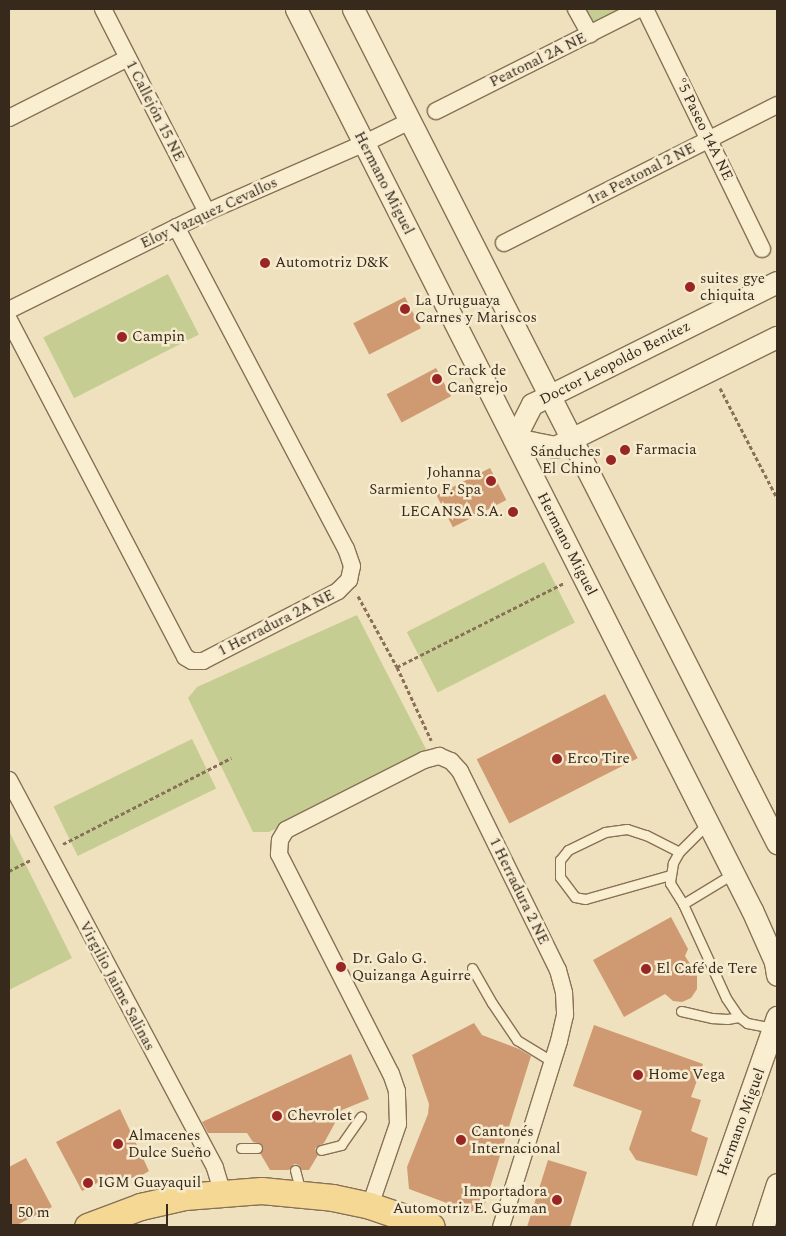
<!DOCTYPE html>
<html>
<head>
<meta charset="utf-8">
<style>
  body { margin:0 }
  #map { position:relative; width:786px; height:1236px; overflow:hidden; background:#efe1be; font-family:Spectral,serif }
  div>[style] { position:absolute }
  .green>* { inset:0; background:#c6cd92; transform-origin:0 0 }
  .building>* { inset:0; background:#cf9a72; transform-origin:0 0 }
  .path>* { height:3px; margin-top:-1.5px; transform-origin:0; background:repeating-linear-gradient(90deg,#887156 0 4px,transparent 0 6.5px) }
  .roads { filter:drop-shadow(1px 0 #887156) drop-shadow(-1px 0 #887156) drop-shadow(0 1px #887156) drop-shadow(0 -1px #887156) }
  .service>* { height:9px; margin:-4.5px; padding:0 4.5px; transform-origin:4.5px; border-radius:4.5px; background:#faeed1 }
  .minor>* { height:16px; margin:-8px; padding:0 8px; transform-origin:8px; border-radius:8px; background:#faeed1 }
  .tertiary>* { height:21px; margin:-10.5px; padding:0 10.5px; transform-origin:10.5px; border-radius:10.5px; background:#faeed1 }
  .primary>* { height:26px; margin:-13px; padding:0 13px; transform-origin:13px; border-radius:13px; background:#f5d894 }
  .dots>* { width:14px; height:14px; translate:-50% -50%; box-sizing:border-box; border:2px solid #f6ebce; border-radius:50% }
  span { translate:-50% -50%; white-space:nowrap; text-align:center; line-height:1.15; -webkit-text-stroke:5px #f6ebce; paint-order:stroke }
  .street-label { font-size:15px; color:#37291b }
  .poi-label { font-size:15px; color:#37291b }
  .left { translate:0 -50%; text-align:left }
  .right { translate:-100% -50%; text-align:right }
  .frame { position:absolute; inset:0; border:10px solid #37291b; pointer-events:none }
  .scale { position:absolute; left:10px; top:1204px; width:158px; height:22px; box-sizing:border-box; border:2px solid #37291b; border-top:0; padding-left:6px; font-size:15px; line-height:18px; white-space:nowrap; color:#37291b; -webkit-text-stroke:4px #f6ebce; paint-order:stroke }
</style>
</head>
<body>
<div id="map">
  <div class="green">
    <div style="clip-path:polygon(575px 9px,629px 9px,587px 33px)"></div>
    <div style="left:168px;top:274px;width:68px;height:140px;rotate:63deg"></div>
    <div style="left:544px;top:562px;width:68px;height:154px;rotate:63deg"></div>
    <div style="clip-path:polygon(357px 615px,427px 751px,269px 832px,253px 832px,188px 698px,197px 687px)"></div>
    <div style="left:192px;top:739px;width:55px;height:154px;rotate:64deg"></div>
    <div style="clip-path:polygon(9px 831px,72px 958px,9px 990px)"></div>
  </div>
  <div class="building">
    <div style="left:405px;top:297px;width:35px;height:58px;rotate:63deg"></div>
    <div style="left:436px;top:368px;width:32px;height:56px;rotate:62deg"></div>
    <div style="left:490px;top:468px;width:36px;height:60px;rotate:63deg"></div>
    <div style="left:605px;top:694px;width:72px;height:144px;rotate:63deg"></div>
    <div style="clip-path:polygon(671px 917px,688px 949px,685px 956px,697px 975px,697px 989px,691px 998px,682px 1002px,673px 1001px,665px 994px,624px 1017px,593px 960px)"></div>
    <div style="clip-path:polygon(474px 1023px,482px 1035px,519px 1049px,531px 1056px,484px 1207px,471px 1212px,409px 1189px,407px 1167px,428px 1114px,429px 1104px,412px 1055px)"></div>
    <div style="clip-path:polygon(594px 1025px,703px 1064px,691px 1097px,701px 1100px,691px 1131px,708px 1138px,697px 1176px,636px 1160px,629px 1149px,642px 1111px,573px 1086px)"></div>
    <div style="clip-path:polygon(351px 1054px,369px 1099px,342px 1110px,324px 1143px,315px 1148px,318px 1155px,309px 1170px,301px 1170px,299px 1165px,294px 1164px,289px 1170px,270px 1170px,260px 1153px,263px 1148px,262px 1144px,253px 1142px,247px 1133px,208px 1133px,202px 1122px)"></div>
    <div style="clip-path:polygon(120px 1109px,149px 1171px,144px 1174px,119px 1182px,114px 1174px,82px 1191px,56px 1142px)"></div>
    <div style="clip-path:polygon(26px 1158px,52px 1207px,13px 1227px,9px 1227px,9px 1167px)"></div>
    <div style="clip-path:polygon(548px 1160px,587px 1172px,570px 1227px,527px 1227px)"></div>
  </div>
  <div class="path">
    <div style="left:720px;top:388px;width:124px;rotate:62.6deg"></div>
    <div style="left:358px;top:596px;width:81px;rotate:61.2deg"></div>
    <div style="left:397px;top:667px;width:81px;rotate:65deg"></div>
    <div style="left:397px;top:667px;width:187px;rotate:-26.7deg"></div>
    <div style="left:63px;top:844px;width:189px;rotate:-27.1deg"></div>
    <div style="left:9px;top:871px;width:25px;rotate:-27deg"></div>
  </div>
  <div class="roads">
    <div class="service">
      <div style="left:707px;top:824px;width:40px;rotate:135deg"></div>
      <div style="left:679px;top:852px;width:13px;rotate:119deg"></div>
      <div style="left:673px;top:863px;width:20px;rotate:99deg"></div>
      <div style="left:670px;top:883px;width:25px;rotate:58deg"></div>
      <div style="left:683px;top:904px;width:103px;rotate:65.4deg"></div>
      <div style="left:726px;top:998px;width:23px;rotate:56deg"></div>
      <div style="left:739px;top:1017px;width:10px;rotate:37deg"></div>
      <div style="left:747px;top:1023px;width:25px;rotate:11deg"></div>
      <div style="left:670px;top:875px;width:88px;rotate:164.2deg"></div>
      <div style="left:585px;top:899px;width:10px;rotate:-169deg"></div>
      <div style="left:575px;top:897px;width:25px;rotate:-127deg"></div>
      <div style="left:560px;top:877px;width:17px;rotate:-90deg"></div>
      <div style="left:560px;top:860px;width:13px;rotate:-51deg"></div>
      <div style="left:568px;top:850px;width:41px;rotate:-25.9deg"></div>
      <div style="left:605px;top:832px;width:22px;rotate:-8deg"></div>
      <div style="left:627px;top:829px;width:20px;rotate:18deg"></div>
      <div style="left:646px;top:835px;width:37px;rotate:27deg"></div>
      <div style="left:683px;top:904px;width:60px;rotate:-31.3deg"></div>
      <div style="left:472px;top:968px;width:40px;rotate:60.3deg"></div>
      <div style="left:492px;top:1003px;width:45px;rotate:56deg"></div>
      <div style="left:517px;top:1040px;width:42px;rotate:31.4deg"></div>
      <div style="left:681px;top:1011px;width:32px;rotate:13deg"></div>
      <div style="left:712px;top:1018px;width:15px;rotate:4deg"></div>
      <div style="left:727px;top:1019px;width:12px;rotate:-9deg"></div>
      <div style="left:241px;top:1148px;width:16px"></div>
      <div style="left:321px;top:1150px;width:21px;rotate:-14deg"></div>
      <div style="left:341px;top:1145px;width:35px;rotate:-55deg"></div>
      <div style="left:295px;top:1170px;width:24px;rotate:75deg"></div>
    </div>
    <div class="minor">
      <div style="left:103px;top:9px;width:228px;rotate:62.9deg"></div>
      <div style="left:576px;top:9px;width:29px;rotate:61deg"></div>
      <div style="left:645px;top:9px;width:267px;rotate:64deg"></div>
      <div style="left:436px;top:111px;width:227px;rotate:-26.7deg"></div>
      <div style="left:9px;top:118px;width:133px;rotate:-26.8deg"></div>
      <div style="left:504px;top:243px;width:306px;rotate:-26.8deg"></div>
      <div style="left:9px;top:310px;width:221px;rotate:-26.3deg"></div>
      <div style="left:207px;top:212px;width:172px;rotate:-23.6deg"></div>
      <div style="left:365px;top:143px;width:52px;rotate:-26.1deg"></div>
      <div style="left:9px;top:320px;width:380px;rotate:62.4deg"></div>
      <div style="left:185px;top:657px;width:8px;rotate:30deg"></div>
      <div style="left:192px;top:661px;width:11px"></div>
      <div style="left:203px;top:661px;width:152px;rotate:-27.4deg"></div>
      <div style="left:338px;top:591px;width:16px;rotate:-45deg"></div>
      <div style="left:349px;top:580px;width:14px;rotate:-78deg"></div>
      <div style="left:352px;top:566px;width:18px;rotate:-109deg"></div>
      <div style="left:346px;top:549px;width:364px;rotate:-117.8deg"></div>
      <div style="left:9px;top:780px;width:439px;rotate:62deg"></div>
      <div style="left:215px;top:1168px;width:27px;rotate:73deg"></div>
      <div style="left:370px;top:1206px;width:87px;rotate:-71.1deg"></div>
      <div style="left:398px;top:1124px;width:33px;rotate:-92deg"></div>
      <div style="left:397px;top:1091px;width:18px;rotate:-109deg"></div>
      <div style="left:391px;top:1074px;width:247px;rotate:-117deg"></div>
      <div style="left:279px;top:854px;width:14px;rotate:-86deg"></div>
      <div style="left:280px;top:840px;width:12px;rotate:-59deg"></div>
      <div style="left:286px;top:830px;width:155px;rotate:-26.9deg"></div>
      <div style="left:424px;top:760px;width:16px;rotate:-15deg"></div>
      <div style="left:439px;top:756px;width:13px;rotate:23deg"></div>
      <div style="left:451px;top:761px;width:13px;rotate:48deg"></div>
      <div style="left:460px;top:771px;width:222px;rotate:63.8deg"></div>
      <div style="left:558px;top:970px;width:24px;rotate:75deg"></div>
      <div style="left:564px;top:993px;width:22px;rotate:87deg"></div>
      <div style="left:565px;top:1015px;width:27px;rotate:103deg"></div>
      <div style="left:559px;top:1041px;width:195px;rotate:107.3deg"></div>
    </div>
    <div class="tertiary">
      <div style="left:296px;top:9px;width:1010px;rotate:63.16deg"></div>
      <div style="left:752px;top:910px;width:57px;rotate:66.1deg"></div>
      <div style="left:775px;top:962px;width:13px;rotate:81deg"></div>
      <div style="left:353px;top:9px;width:936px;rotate:63.05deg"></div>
      <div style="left:777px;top:282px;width:274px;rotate:153.5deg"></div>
      <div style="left:532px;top:404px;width:39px;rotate:117deg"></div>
      <div style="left:514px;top:439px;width:42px;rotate:11deg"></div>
      <div style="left:555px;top:447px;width:248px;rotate:-26.4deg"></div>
      <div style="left:703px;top:1227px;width:223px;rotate:-70.6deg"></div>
      <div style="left:763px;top:1227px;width:45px;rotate:-72deg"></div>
    </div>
    <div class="primary">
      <div style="left:88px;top:1227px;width:57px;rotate:-20.7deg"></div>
      <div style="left:141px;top:1207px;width:45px;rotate:-12.8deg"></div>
      <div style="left:185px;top:1197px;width:77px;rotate:-4.5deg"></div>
      <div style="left:262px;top:1191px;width:71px;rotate:5.6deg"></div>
      <div style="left:333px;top:1198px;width:38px;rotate:12deg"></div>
      <div style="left:370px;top:1206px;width:65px;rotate:18.7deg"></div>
    </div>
  </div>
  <div class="dots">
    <div style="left:265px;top:263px;background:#992524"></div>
    <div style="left:690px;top:287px;background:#992524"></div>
    <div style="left:405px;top:309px;background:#992524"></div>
    <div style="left:122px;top:337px;background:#992524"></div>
    <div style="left:437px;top:379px;background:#992524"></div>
    <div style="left:625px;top:450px;background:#992524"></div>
    <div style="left:611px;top:460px;background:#992524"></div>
    <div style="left:491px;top:481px;background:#992524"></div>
    <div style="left:513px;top:512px;background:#992524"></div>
    <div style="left:557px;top:759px;background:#992524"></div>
    <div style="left:341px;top:967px;background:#992524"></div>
    <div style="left:646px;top:969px;background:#992524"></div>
    <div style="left:638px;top:1075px;background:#992524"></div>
    <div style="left:277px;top:1116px;background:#992524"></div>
    <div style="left:461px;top:1140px;background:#992524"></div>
    <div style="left:118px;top:1144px;background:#992524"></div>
    <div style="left:88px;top:1183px;background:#992524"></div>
    <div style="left:557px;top:1200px;background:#992524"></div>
  </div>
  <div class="street-label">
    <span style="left:538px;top:60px;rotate:-26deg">Peatonal 2A NE</span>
    <span style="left:155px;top:111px;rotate:63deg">1 Callejón 15 NE</span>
    <span style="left:704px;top:129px;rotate:64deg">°5 Paseo 14A NE</span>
    <span style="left:641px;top:174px;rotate:-27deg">1ra Peatonal 2 NE</span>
    <span style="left:384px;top:183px;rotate:63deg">Hermano Miguel</span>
    <span style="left:209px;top:213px;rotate:-25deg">Eloy Vazquez Cevallos</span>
    <span style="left:615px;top:363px;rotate:-27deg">Doctor Leopoldo Benítez</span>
    <span style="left:567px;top:544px;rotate:63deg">Hermano Miguel</span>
    <span style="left:276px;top:623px;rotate:-27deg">1 Herradura 2A NE</span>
    <span style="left:519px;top:891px;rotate:64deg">1 Herradura 2 NE</span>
    <span style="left:117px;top:986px;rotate:62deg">Virgilio Jaime Salinas</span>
    <span style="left:741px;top:1122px;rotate:-70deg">Hermano Miguel</span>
  </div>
  <div class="poi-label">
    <span class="left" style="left:275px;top:263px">Automotriz D&amp;K</span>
    <span class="left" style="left:700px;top:287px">suites gye<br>chiquita</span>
    <span class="left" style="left:415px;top:309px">La Uruguaya<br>Carnes y Mariscos</span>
    <span class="left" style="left:132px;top:337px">Campin</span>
    <span class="left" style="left:447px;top:379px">Crack de<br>Cangrejo</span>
    <span class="left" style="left:635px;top:450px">Farmacia</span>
    <span class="right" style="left:601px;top:460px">Sánduches<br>El Chino</span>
    <span class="right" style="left:481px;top:481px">Johanna<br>Sarmiento F. Spa</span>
    <span class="right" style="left:503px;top:512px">LECANSA S.A.</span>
    <span class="left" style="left:567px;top:759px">Erco Tire</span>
    <span class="left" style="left:352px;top:967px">Dr. Galo G.<br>Quizanga Aguirre</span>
    <span class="left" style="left:656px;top:969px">El Café de Tere</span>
    <span class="left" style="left:648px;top:1075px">Home Vega</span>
    <span class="left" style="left:287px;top:1116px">Chevrolet</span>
    <span class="left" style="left:471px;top:1140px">Cantonés<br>Internacional</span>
    <span class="left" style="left:128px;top:1144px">Almacenes<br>Dulce Sueño</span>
    <span class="left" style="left:98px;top:1183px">IGM Guayaquil</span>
    <span class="right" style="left:547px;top:1200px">Importadora<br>Automotriz E. Guzman</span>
  </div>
  <div class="frame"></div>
  <div class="scale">50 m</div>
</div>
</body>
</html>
